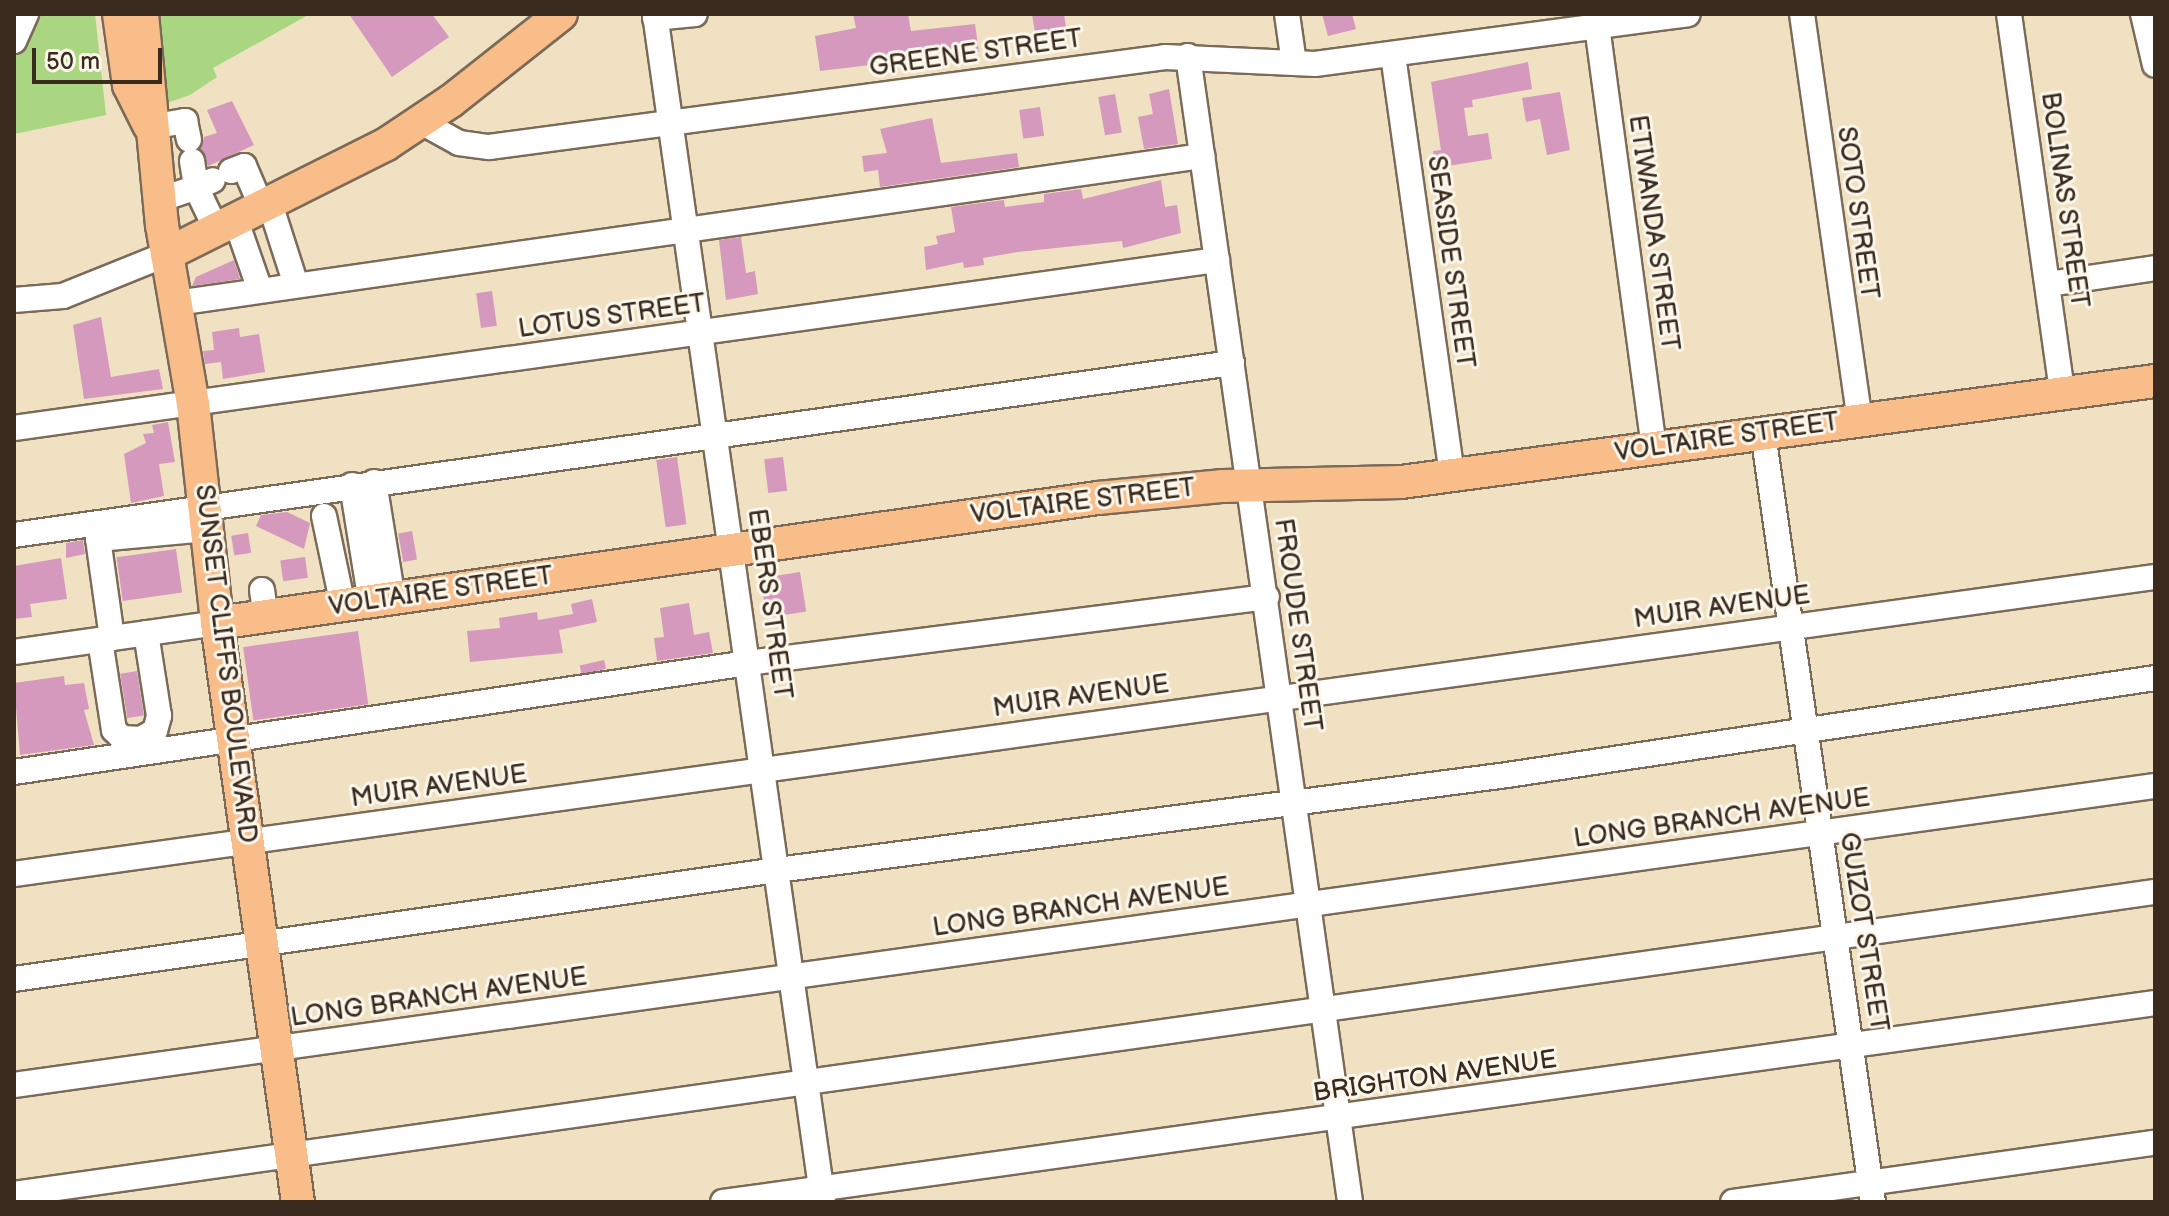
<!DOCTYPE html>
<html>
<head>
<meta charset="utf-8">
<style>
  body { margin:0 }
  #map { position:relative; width:2169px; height:1216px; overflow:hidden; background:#f1e1c3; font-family:"Balsamiq Sans",sans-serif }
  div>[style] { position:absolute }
  .green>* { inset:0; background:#aad682 }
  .building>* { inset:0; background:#d499bd; transform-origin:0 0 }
  .roads { filter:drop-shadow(2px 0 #7b6a58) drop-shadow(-2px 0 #7b6a58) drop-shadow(0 2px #7b6a58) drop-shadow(0 -2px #7b6a58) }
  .minor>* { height:24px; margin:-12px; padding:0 12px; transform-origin:12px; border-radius:12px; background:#fff }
  .major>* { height:32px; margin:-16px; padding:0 16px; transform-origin:16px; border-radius:16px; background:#f8bd89 }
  span { translate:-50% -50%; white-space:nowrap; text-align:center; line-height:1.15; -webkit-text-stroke:6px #fbf7ec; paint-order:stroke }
  .street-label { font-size:26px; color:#3b2a1e }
  .frame { position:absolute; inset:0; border:16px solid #3b2a1e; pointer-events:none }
  .scale { position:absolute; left:32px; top:48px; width:130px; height:36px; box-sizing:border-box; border:4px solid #3b2a1e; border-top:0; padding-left:10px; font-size:24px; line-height:28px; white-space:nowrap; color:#3b2a1e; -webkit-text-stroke:6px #fbf7ec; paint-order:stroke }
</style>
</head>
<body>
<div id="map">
  <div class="green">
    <div style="clip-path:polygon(14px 14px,95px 14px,106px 115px,14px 134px)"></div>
    <div style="clip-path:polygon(156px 14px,310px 14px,213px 68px,217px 77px,190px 95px,167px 103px)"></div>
  </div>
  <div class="building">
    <div style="clip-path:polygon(349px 14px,432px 14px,449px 37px,392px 77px)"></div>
    <div style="clip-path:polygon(853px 14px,908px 14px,911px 31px,975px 24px,979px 52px,820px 71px,815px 36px,856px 28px)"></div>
    <div style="clip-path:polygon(1032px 14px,1064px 14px,1067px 34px,1036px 39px)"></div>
    <div style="clip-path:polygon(1322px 14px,1352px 14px,1356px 29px,1328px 36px)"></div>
    <div style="clip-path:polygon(1528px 62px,1532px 89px,1472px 100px,1473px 107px,1464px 108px,1468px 136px,1488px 133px,1492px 159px,1435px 168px,1433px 151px,1441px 150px,1431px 82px)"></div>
    <div style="clip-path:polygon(1169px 89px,1178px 144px,1144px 149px,1138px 117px,1153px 114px,1149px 94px)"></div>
    <div style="clip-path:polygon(1560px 92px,1570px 150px,1547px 155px,1540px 119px,1526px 122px,1522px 98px)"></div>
    <div style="left:1115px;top:94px;width:39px;height:17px;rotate:80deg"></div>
    <div style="clip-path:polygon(232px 101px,254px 145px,208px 166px,200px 149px,204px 137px,217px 133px,207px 110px)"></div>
    <div style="left:1040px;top:107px;width:29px;height:21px;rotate:82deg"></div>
    <div style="clip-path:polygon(932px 118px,941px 163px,1017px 153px,1019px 167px,880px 187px,878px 170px,864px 172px,862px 156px,887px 153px,880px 129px)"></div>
    <div style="clip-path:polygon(1161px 180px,1165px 207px,1177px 205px,1181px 233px,1123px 248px,1122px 241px,1018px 252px,983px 258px,984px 265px,964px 268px,963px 262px,926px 270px,924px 247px,938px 244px,936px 236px,955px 232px,951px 207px,1004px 200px,1005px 207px,1044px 202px,1044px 194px,1081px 189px,1083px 199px)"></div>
    <div style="clip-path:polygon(741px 237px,746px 273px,755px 271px,758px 294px,726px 300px,719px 240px)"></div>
    <div style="clip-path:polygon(234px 260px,240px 279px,192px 286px,196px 277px)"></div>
    <div style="left:492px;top:291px;width:35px;height:16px;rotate:82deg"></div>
    <div style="clip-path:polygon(101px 317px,111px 377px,159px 369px,163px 389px,84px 399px,73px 325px)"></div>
    <div style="clip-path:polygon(239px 328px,240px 337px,259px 334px,265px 372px,223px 379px,221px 362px,205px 364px,203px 351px,214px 350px,212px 332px)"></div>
    <div style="clip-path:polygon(168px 422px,175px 462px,159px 464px,164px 496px,131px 503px,124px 454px,146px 443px,143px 434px,154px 433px,152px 425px)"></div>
    <div style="left:677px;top:457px;width:68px;height:21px;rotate:82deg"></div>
    <div style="left:783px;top:457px;width:34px;height:19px;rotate:83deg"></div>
    <div style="clip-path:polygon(287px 512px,310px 523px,304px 549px,256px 526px,261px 515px)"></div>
    <div style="left:412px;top:531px;width:29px;height:14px;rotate:80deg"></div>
    <div style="left:248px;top:533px;width:20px;height:17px;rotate:81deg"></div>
    <div style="clip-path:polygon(83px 540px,85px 554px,66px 558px,66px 543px)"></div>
    <div style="left:176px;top:549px;width:44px;height:60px;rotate:82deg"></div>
    <div style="left:305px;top:557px;width:21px;height:25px;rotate:82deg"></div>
    <div style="clip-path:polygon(61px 558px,67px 599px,30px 604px,32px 617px,14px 619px,14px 566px)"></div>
    <div style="left:800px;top:572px;width:40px;height:40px;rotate:81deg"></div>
    <div style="clip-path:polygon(592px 599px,597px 622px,559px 630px,563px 653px,470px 662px,467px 631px,500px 628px,499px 618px,537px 612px,538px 620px,573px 614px,571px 604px)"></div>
    <div style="clip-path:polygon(689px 603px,694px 635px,709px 632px,713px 653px,657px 661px,654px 638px,664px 637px,660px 608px)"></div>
    <div style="left:358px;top:631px;width:74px;height:116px;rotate:82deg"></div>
    <div style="left:604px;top:660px;width:9px;height:25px;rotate:77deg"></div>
    <div style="left:137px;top:671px;width:45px;height:17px;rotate:81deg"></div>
    <div style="clip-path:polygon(64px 676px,65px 685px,84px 683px,89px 709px,84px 710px,94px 745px,20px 755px,14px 683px)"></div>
  </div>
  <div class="roads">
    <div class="minor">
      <div style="left:655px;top:14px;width:1200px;rotate:81.95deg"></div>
      <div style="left:1287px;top:14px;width:49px;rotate:81.9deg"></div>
      <div style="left:1802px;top:14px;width:409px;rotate:81.9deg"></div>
      <div style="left:2009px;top:14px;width:383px;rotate:82deg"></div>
      <div style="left:2143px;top:14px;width:52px;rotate:76.8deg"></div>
      <div style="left:655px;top:18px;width:40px;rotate:-5.7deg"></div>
      <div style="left:1597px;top:26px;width:426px;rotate:82.3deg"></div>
      <div style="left:14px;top:41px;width:30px;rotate:-66deg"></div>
      <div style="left:1393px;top:55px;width:425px;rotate:82deg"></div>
      <div style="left:1188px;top:56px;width:1157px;rotate:81.95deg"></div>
      <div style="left:421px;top:122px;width:43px;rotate:28.9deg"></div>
      <div style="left:459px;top:143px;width:30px;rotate:8deg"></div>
      <div style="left:489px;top:147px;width:682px;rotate:-7.58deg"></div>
      <div style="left:1165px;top:57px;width:150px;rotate:2.7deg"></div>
      <div style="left:1315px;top:64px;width:376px;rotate:-7.6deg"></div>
      <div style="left:151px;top:127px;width:35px;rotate:-10deg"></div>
      <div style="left:185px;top:121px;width:19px;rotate:78deg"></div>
      <div style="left:192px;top:161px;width:26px;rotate:81deg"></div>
      <div style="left:196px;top:187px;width:18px;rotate:-22deg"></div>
      <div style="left:231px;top:171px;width:14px;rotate:-21deg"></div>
      <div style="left:244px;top:166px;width:46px;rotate:66.8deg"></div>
      <div style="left:159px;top:200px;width:39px;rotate:-19deg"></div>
      <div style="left:196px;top:187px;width:49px;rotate:64.5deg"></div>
      <div style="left:270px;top:204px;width:85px;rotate:72.2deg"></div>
      <div style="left:236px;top:221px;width:73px;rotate:70.8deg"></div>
      <div style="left:2048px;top:284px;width:108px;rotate:-8.5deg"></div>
      <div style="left:14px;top:300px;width:49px;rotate:-4.7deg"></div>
      <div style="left:63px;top:296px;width:112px;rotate:-22deg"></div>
      <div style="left:176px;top:303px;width:1037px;rotate:-8.15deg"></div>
      <div style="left:14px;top:428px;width:1215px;rotate:-7.95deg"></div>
      <div style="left:1763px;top:433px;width:777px;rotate:81.86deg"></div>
      <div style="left:374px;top:482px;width:119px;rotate:80.8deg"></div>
      <div style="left:352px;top:485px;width:119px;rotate:80.8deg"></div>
      <div style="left:324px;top:516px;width:92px;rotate:78.1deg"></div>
      <div style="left:14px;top:535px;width:1230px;rotate:-8.04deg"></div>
      <div style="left:262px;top:590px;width:27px;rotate:82deg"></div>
      <div style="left:112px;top:638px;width:100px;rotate:-98deg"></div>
      <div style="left:98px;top:539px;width:109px;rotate:-5.2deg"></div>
      <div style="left:100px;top:640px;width:91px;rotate:81.2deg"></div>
      <div style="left:114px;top:730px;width:11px;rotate:45deg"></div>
      <div style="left:122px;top:738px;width:19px;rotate:3deg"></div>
      <div style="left:141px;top:739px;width:16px;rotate:-30deg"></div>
      <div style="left:155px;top:731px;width:16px;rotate:-75deg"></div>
      <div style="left:159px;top:716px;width:84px;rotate:-98.9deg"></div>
      <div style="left:14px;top:652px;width:205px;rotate:-8.1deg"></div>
      <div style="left:14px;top:772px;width:742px;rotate:-8.45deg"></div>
      <div style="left:748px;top:663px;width:523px;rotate:-7.25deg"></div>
      <div style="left:14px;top:874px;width:2162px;rotate:-7.9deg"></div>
      <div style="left:14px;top:979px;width:771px;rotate:-8.13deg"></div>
      <div style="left:777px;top:870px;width:736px;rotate:-7.41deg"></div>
      <div style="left:1507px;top:775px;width:655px;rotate:-8.51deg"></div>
      <div style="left:14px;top:1085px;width:2162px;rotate:-7.95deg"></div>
      <div style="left:14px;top:1194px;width:2162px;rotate:-8.03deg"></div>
      <div style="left:723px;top:1202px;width:1446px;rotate:-7.91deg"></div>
      <div style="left:1733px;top:1202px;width:426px;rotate:-8deg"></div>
    </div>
    <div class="major">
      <div style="left:119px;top:14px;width:72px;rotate:82deg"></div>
      <div style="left:129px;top:85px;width:45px;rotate:63.4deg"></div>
      <div style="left:142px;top:14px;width:212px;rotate:84.6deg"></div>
      <div style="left:162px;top:225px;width:182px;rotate:80.2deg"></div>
      <div style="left:193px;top:404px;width:220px;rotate:83.7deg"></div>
      <div style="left:217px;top:623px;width:585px;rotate:82.04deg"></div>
      <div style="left:167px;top:254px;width:244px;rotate:-26.6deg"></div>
      <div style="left:385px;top:145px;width:79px;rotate:-33.7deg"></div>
      <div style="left:451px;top:101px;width:140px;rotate:-38.3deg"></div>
      <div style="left:217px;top:623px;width:890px;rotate:-8.08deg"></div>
      <div style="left:1098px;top:498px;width:126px;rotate:-5.5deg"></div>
      <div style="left:1223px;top:486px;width:178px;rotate:-1.3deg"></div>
      <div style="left:1401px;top:482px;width:761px;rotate:-7.63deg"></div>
    </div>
  </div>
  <div class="street-label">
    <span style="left:976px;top:54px;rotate:-8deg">GREENE STREET</span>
    <span style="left:2064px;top:200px;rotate:82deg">BOLINAS STREET</span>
    <span style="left:1857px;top:213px;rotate:82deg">SOTO STREET</span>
    <span style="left:1653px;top:233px;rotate:82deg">ETIWANDA STREET</span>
    <span style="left:1450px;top:262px;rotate:82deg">SEASIDE STREET</span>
    <span style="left:612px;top:317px;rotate:-8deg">LOTUS STREET</span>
    <span style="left:1727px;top:438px;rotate:-8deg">VOLTAIRE STREET</span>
    <span style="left:1083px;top:502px;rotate:-7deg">VOLTAIRE STREET</span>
    <span style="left:441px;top:592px;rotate:-8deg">VOLTAIRE STREET</span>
    <span style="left:769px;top:604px;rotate:82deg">EBERS STREET</span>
    <span style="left:1722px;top:608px;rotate:-8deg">MUIR AVENUE</span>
    <span style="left:1297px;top:625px;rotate:82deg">FROUDE STREET</span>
    <span style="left:225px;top:664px;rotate:83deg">SUNSET CLIFFS BOULEVARD</span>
    <span style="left:1081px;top:697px;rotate:-8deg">MUIR AVENUE</span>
    <span style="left:439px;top:787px;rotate:-8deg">MUIR AVENUE</span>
    <span style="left:1722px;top:819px;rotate:-8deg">LONG BRANCH AVENUE</span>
    <span style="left:1081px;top:908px;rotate:-8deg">LONG BRANCH AVENUE</span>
    <span style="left:1863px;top:932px;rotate:81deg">GUIZOT STREET</span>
    <span style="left:439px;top:998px;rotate:-8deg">LONG BRANCH AVENUE</span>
    <span style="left:1435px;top:1077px;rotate:-8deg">BRIGHTON AVENUE</span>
  </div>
  <div class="frame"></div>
  <div class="scale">50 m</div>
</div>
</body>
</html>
